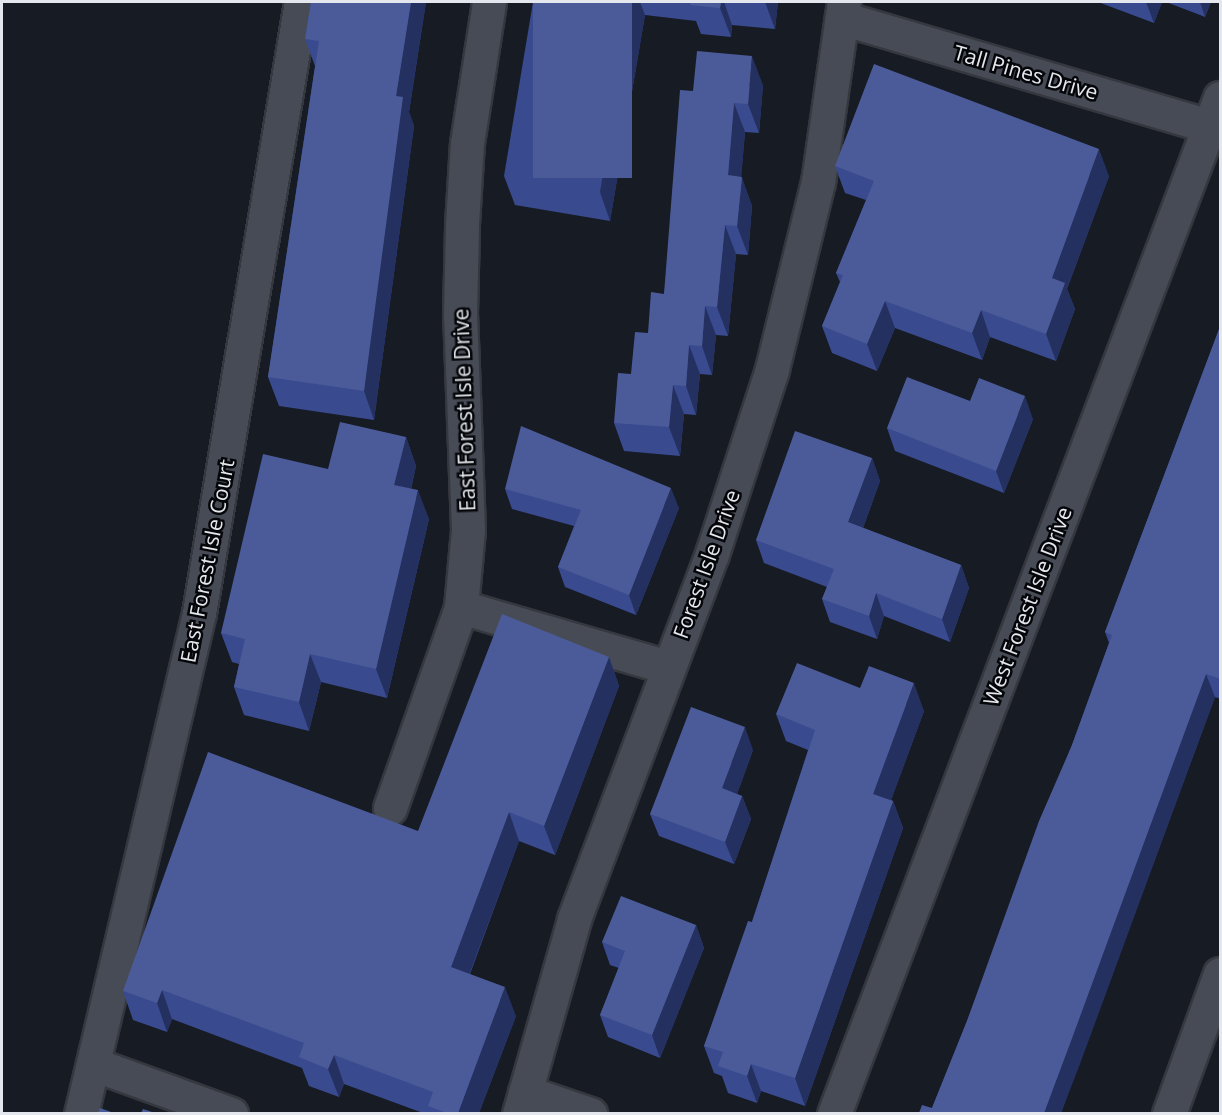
<!DOCTYPE html>
<html>
<head>
<meta charset="utf-8">
<style>
  body { margin:0 }
  #map { position:relative; width:1222px; height:1115px; overflow:hidden; background:#171b24; font-family:"Open Sans",sans-serif }
  div>[style] { position:absolute }
  .roads { filter:drop-shadow(2px 0 #35383e) drop-shadow(-2px 0 #35383e) drop-shadow(0 2px #35383e) drop-shadow(0 -2px #35383e) }
  .minor>* { height:33px; margin:-16.5px; padding:0 16.5px; transform-origin:16.5px; border-radius:16.5px; background:#474b56 }
  .tertiary>* { height:33px; margin:-16.5px; padding:0 16.5px; transform-origin:16.5px; border-radius:16.5px; background:#474b56 }
  .wall>* { inset:0; background:#394a8f }
  .shaded-wall>* { inset:0; background:#243060 }
  .building>* { inset:0; background:#4b5b99; transform-origin:0 0 }
  span { translate:-50% -50%; white-space:nowrap; text-align:center; line-height:1.15; -webkit-text-stroke:5px #050609; paint-order:stroke }
  .street-label { font-size:21px; color:#e4e7ee }
  .frame { position:absolute; inset:0; border:3px solid #e4e7ee; pointer-events:none }
</style>
</head>
<body>
<div id="map">
  <div class="roads">
    <div class="minor">
      <div style="left:842px;top:18px;width:384px;rotate:16.4deg"></div>
      <div style="left:461px;top:607px;width:215px;rotate:16.2deg"></div>
      <div style="left:390px;top:808px;width:213px;rotate:-70.5deg"></div>
      <div style="left:461px;top:607px;width:77px;rotate:-84.8deg"></div>
      <div style="left:468px;top:530px;width:215px;rotate:-92.1deg"></div>
      <div style="left:460px;top:315px;width:91px;rotate:-88.7deg"></div>
      <div style="left:462px;top:224px;width:81px;rotate:-86.5deg"></div>
      <div style="left:467px;top:143px;width:143px;rotate:-81.1deg"></div>
      <div style="left:93px;top:1064px;width:147px;rotate:19.9deg"></div>
      <div style="left:525px;top:1092px;width:69px;rotate:18.7deg"></div>
      <div style="left:81px;top:1114px;width:515px;rotate:-76.75deg"></div>
      <div style="left:199px;top:613px;width:619px;rotate:-80.52deg"></div>
      <div style="left:519px;top:1114px;width:203px;rotate:-74.2deg"></div>
      <div style="left:574px;top:919px;width:390px;rotate:-69.3deg"></div>
      <div style="left:712px;top:554px;width:194px;rotate:-72deg"></div>
      <div style="left:772px;top:369px;width:193px;rotate:-76.2deg"></div>
      <div style="left:818px;top:182px;width:182px;rotate:-81.8deg"></div>
      <div style="left:834px;top:1114px;width:1087px;rotate:-69.2deg"></div>
    </div>
    <div class="tertiary">
      <div style="left:1169px;top:1114px;width:149px;rotate:-70deg"></div>
    </div>
  </div>
  <div class="wall">
    <div style="clip-path:polygon(311px 2px,426px 2px,409px 112px,414px 126px,374px 420px,279px 406px,268px 377px,315px 66px,305px 39px)"></div>
    <div style="clip-path:polygon(533px 2px,778px 2px,775px 29px,732px 25px,731px 37px,701px 34px,696px 21px,645px 15px,610px 221px,515px 205px,504px 176px)"></div>
    <div style="clip-path:polygon(1098px 2px,1162px 2px,1154px 23px)"></div>
    <div style="clip-path:polygon(1166px 2px,1211px 2px,1205px 17px)"></div>
    <div style="clip-path:polygon(763px 85px,759px 133px,745px 132px,741px 177px,752px 206px,748px 255px,736px 254px,728px 336px,716px 335px,712px 375px,700px 374px,696px 415px,684px 414px,680px 456px,624px 451px,614px 423px,631px 374px,664px 294px,693px 91px)"></div>
    <div style="clip-path:polygon(835px 166px,1109px 176px,1067px 289px,1075px 309px,1056px 361px,990px 337px,982px 360px,895px 328px,877px 371px,832px 353px,822px 326px,840px 282px,836px 273px,866px 200px,845px 193px)"></div>
    <div style="clip-path:polygon(1221px 324px,1221px 699px,1215px 697px,1061px 1113px,919px 1113px,932px 1108px,967px 1021px,1072px 745px,1109px 643px,1105px 632px)"></div>
    <div style="clip-path:polygon(970px 401px,1033px 419px,1004px 493px,895px 451px,887px 428px)"></div>
    <div style="clip-path:polygon(406px 437px,416px 466px,411px 489px,429px 519px,387px 698px,321px 682px,309px 731px,244px 715px,234px 687px,239px 664px,232px 662px,221px 633px)"></div>
    <div style="clip-path:polygon(872px 458px,880px 481px,863px 528px,961px 565px,969px 588px,950px 642px,884px 616px,877px 639px,830px 622px,822px 599px,827px 587px,764px 563px,756px 540px)"></div>
    <div style="clip-path:polygon(505px 489px,679px 508px,636px 615px,565px 587px,558px 567px,574px 526px,512px 509px)"></div>
    <div style="clip-path:polygon(609px 657px,619px 686px,555px 855px,519px 841px,470px 974px,516px 1016px,479px 1113px,423px 1113px,344px 1084px,339px 1097px,309px 1086px,302px 1068px,172px 1019px,167px 1032px,133px 1020px,123px 991px,418px 831px)"></div>
    <div style="clip-path:polygon(860px 688px,924px 711px,891px 800px,893px 801px,903px 828px,805px 1106px,761px 1091px,757px 1103px,728px 1093px,722px 1076px,714px 1073px,704px 1046px,752px 922px,808px 750px,786px 741px,776px 714px)"></div>
    <div style="clip-path:polygon(753px 750px,737px 794px,742px 796px,751px 819px,734px 864px,659px 836px,650px 814px)"></div>
    <div style="clip-path:polygon(696px 925px,704px 948px,660px 1058px,608px 1037px,600px 1015px,619px 968px,610px 965px,602px 942px)"></div>
  </div>
  <div class="shaded-wall">
    <div style="clip-path:polygon(411px 2px,426px 2px,409px 112px,414px 126px,374px 420px,364px 391px,396px 96px)"></div>
    <div style="clip-path:polygon(632px 2px,640px 2px,645px 15px,610px 221px,600px 192px)"></div>
    <div style="clip-path:polygon(721px 2px,724px 2px,732px 25px,731px 37px,720px 8px)"></div>
    <div style="clip-path:polygon(765px 2px,778px 2px,775px 29px)"></div>
    <div style="clip-path:polygon(1146px 2px,1162px 2px,1154px 23px)"></div>
    <div style="clip-path:polygon(1200px 2px,1211px 2px,1205px 17px)"></div>
    <div style="clip-path:polygon(752px 56px,763px 85px,759px 133px,748px 104px)"></div>
    <div style="clip-path:polygon(734px 103px,745px 132px,739px 204px,728px 175px)"></div>
    <div style="clip-path:polygon(1099px 149px,1109px 176px,1067px 289px,1075px 309px,1056px 361px,1046px 334px,1052px 278px)"></div>
    <div style="clip-path:polygon(742px 177px,752px 206px,748px 255px,737px 226px)"></div>
    <div style="clip-path:polygon(725px 225px,736px 254px,728px 336px,717px 307px)"></div>
    <div style="clip-path:polygon(885px 301px,895px 328px,877px 371px,867px 344px)"></div>
    <div style="clip-path:polygon(705px 306px,716px 335px,712px 375px,702px 346px)"></div>
    <div style="clip-path:polygon(981px 310px,990px 337px,982px 360px,972px 333px)"></div>
    <div style="clip-path:polygon(689px 345px,700px 374px,696px 415px,686px 386px)"></div>
    <div style="clip-path:polygon(673px 385px,684px 414px,680px 456px,669px 427px)"></div>
    <div style="clip-path:polygon(1025px 396px,1033px 419px,1004px 493px,996px 471px)"></div>
    <div style="clip-path:polygon(406px 437px,416px 466px,405px 514px,394px 485px)"></div>
    <div style="clip-path:polygon(872px 458px,880px 481px,857px 545px,848px 522px)"></div>
    <div style="clip-path:polygon(671px 488px,679px 508px,636px 615px,629px 595px)"></div>
    <div style="clip-path:polygon(418px 490px,429px 519px,387px 698px,376px 669px)"></div>
    <div style="clip-path:polygon(961px 565px,969px 588px,950px 642px,942px 619px)"></div>
    <div style="clip-path:polygon(876px 593px,884px 616px,877px 639px,869px 616px)"></div>
    <div style="clip-path:polygon(310px 654px,321px 682px,309px 731px,299px 702px)"></div>
    <div style="clip-path:polygon(609px 657px,619px 686px,555px 855px,544px 826px)"></div>
    <div style="clip-path:polygon(1206px 674px,1215px 697px,1080px 1064px,1061px 1113px,1044px 1113px)"></div>
    <div style="clip-path:polygon(914px 683px,924px 711px,883px 822px,873px 794px)"></div>
    <div style="clip-path:polygon(745px 727px,753px 750px,731px 811px,722px 788px)"></div>
    <div style="clip-path:polygon(742px 796px,751px 819px,734px 864px,725px 842px)"></div>
    <div style="clip-path:polygon(893px 801px,903px 828px,805px 1106px,795px 1078px)"></div>
    <div style="clip-path:polygon(509px 812px,519px 841px,461px 996px,451px 967px)"></div>
    <div style="clip-path:polygon(696px 925px,704px 948px,660px 1058px,652px 1035px)"></div>
    <div style="clip-path:polygon(505px 987px,516px 1016px,479px 1113px,458px 1113px)"></div>
    <div style="clip-path:polygon(162px 990px,172px 1019px,167px 1032px,157px 1003px)"></div>
    <div style="clip-path:polygon(334px 1055px,344px 1084px,339px 1097px,328px 1069px)"></div>
    <div style="clip-path:polygon(751px 1064px,761px 1091px,757px 1103px,747px 1076px)"></div>
  </div>
  <div class="building">
    <div style="clip-path:polygon(311px 2px,411px 2px,396px 96px,403px 97px,364px 391px,268px 377px,319px 41px,305px 39px)"></div>
    <div style="left:533px;top:2px;width:99px;height:176px"></div>
    <div style="clip-path:polygon(691px 2px,721px 2px,720px 8px,690px 5px)"></div>
    <div style="clip-path:polygon(697px 51px,752px 56px,748px 104px,734px 103px,728px 175px,742px 177px,737px 226px,725px 225px,717px 307px,705px 306px,702px 346px,689px 345px,686px 386px,673px 385px,669px 427px,614px 423px,618px 373px,631px 374px,635px 332px,648px 333px,651px 292px,664px 294px,680px 90px,693px 91px)"></div>
    <div style="clip-path:polygon(874px 64px,1099px 149px,1052px 278px,1065px 283px,1046px 334px,981px 310px,972px 333px,885px 301px,867px 344px,822px 326px,843px 275px,836px 273px,874px 181px,835px 166px)"></div>
    <div style="clip-path:polygon(1221px 324px,1221px 679px,1206px 674px,1071px 1041px,1044px 1113px,919px 1113px,922px 1105px,932px 1108px,967px 1021px,1039px 821px,1072px 745px,1112px 635px,1105px 632px)"></div>
    <div style="clip-path:polygon(907px 377px,970px 401px,979px 378px,1025px 396px,996px 471px,887px 428px)"></div>
    <div style="clip-path:polygon(340px 422px,406px 437px,394px 485px,418px 490px,376px 669px,310px 654px,299px 702px,234px 687px,245px 639px,221px 633px,263px 454px,328px 469px)"></div>
    <div style="clip-path:polygon(521px 426px,671px 488px,629px 595px,558px 567px,581px 510px,505px 489px)"></div>
    <div style="clip-path:polygon(795px 431px,872px 458px,848px 522px,961px 565px,942px 619px,876px 593px,869px 616px,822px 599px,834px 569px,756px 540px)"></div>
    <div style="clip-path:polygon(502px 614px,609px 657px,544px 826px,509px 812px,451px 967px,505px 987px,458px 1113px,447px 1113px,428px 1106px,433px 1092px,334px 1055px,328px 1069px,299px 1057px,304px 1043px,162px 990px,157px 1003px,123px 991px,208px 752px,418px 831px)"></div>
    <div style="clip-path:polygon(797px 663px,860px 688px,869px 666px,914px 683px,873px 794px,893px 801px,795px 1078px,751px 1064px,747px 1076px,718px 1066px,723px 1052px,704px 1046px,748px 921px,752px 922px,815px 730px,776px 714px)"></div>
    <div style="clip-path:polygon(691px 707px,745px 727px,722px 788px,742px 796px,725px 842px,650px 814px)"></div>
    <div style="clip-path:polygon(621px 896px,696px 925px,652px 1035px,600px 1015px,625px 951px,602px 942px)"></div>
    <div style="clip-path:polygon(100px 1108px,114px 1113px,98px 1113px)"></div>
    <div style="clip-path:polygon(143px 1109px,155px 1113px,141px 1113px)"></div>
  </div>
  <div class="street-label">
    <span style="left:1026px;top:72px;rotate:16deg">Tall Pines Drive</span>
    <span style="left:464px;top:410px;rotate:-92deg">East Forest Isle Drive</span>
    <span style="left:207px;top:561px;rotate:-79deg">East Forest Isle Court</span>
    <span style="left:706px;top:564px;rotate:-70deg">Forest Isle Drive</span>
    <span style="left:1027px;top:606px;rotate:-69deg">West Forest Isle Drive</span>
  </div>
  <div class="frame"></div>
</div>
</body>
</html>
